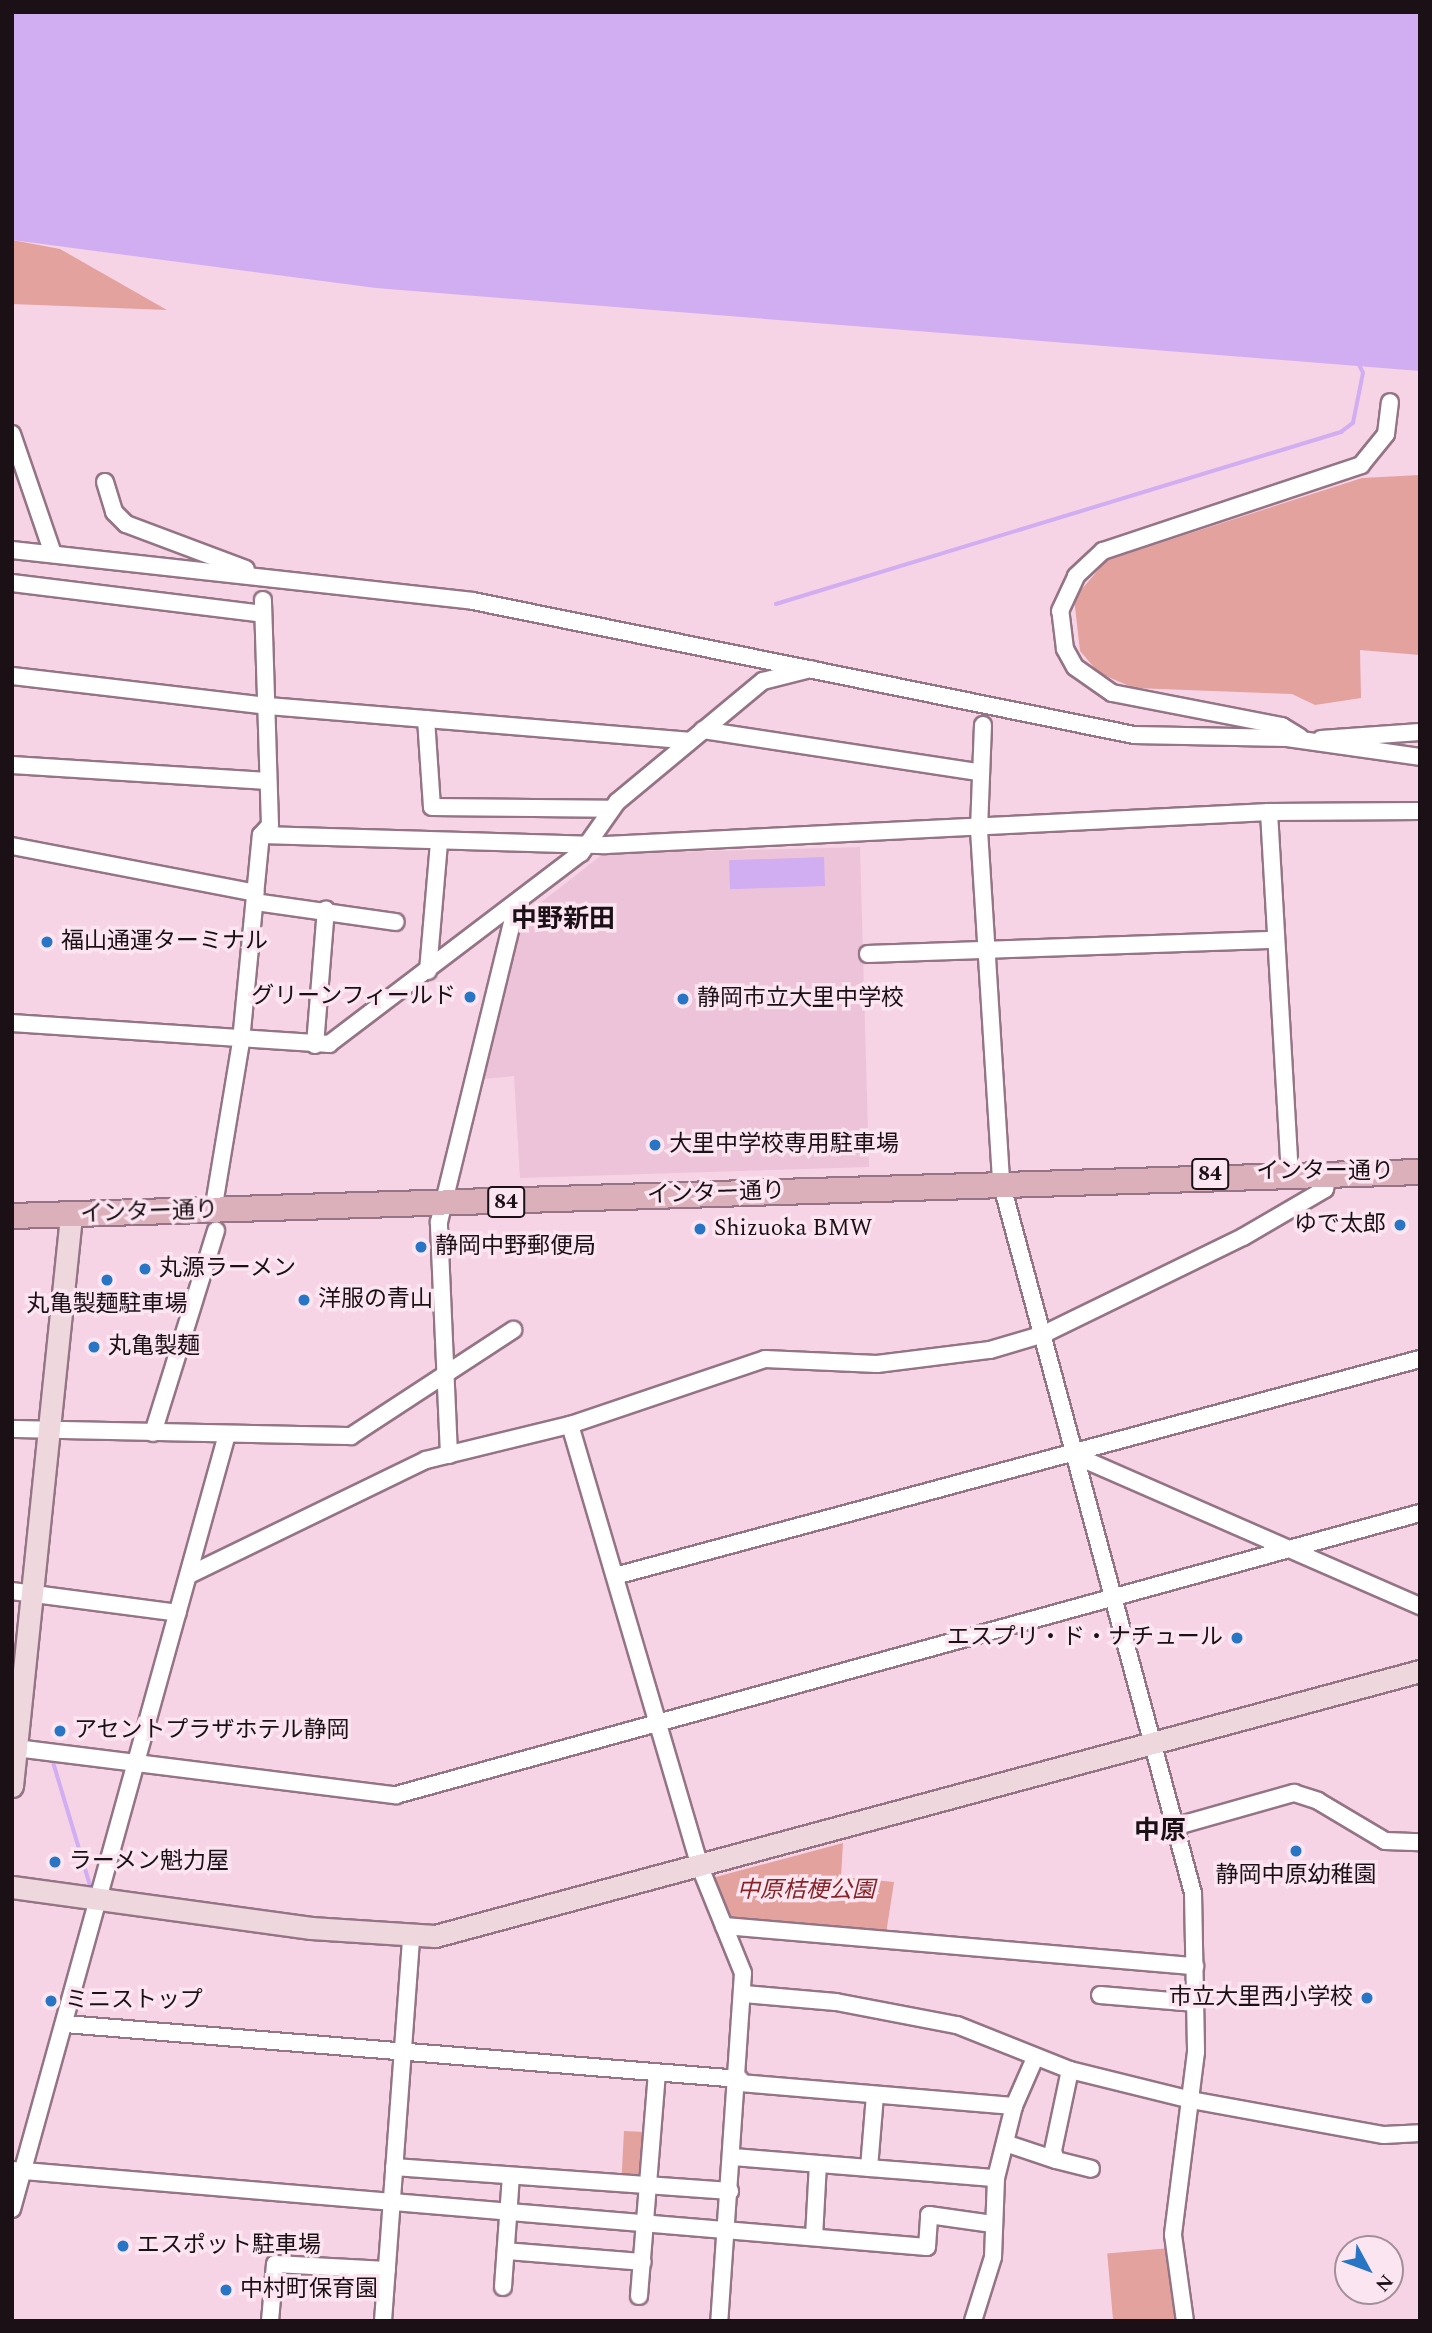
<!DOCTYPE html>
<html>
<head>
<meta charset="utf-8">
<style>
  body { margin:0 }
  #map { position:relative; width:1432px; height:2333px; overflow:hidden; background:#f7d3e6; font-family:Spectral,"Noto Sans JP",serif }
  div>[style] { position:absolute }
  .built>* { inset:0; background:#edc3d9 }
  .green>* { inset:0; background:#e3a29e; transform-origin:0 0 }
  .water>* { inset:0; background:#d1adf1; transform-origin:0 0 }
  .stream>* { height:3.5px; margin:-1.75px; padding:0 1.75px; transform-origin:1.75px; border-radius:1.75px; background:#d1adf1 }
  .roads { filter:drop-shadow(2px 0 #947485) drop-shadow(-2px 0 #947485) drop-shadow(0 2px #947485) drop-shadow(0 -2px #947485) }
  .street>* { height:16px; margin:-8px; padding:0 8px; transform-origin:8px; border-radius:8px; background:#fff }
  .secondary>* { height:21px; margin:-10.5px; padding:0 10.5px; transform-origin:10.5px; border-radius:10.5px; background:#eed7dd }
  .primary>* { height:24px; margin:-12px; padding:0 12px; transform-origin:12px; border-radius:12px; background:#dcb0bb }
  .dots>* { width:19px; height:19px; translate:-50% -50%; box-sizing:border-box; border:4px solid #fbe5f0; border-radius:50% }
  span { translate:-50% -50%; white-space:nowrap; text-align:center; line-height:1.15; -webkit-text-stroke:7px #fbe5f0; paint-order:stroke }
  .shield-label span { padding:2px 5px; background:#fbe5f0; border:2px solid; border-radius:5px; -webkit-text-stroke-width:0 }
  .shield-label { font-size:21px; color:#1c1017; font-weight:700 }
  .poi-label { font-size:23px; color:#1c1017 }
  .left { translate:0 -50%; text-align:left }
  .right { translate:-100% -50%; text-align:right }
  .street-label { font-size:23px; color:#1c1017 }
  .park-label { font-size:23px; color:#862428; font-style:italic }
  .quarter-label { font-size:26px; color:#1c1017; font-weight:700 }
  .frame { position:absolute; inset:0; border:14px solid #1c1017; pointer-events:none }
  .north { position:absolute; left:1334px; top:2235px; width:70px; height:70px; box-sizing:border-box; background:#fbe5f0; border:2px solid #a29099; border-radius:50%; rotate:131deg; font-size:19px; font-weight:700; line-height:28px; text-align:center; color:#1c1017 }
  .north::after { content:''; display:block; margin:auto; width:24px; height:32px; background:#2975c5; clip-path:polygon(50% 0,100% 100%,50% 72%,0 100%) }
</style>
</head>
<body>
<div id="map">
  <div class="built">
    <div style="clip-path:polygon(860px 847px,869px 1167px,520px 1178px,514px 1076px,482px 1079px,521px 921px,535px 907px,603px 854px)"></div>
  </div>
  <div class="green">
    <div style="clip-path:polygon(12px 240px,60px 249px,167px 310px,12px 304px)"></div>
    <div style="clip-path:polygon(1420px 475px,1420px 655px,1360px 650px,1361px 698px,1315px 705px,1292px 694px,1134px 688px,1099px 673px,1080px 651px,1074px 598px,1107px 560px,1362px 478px)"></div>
    <div style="clip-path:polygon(843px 1843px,841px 1877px,894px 1882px,886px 1934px,731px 1921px,712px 1878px)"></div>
    <div style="left:624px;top:2131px;width:21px;height:46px;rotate:3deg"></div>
    <div style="left:1170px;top:2248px;width:73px;height:63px;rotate:85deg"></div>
  </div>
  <div class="water">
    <div style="clip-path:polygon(12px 12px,1420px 12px,1420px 371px,376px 288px,12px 240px)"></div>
    <div style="left:824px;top:857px;width:29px;height:95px;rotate:88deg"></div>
  </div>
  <div class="stream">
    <div style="left:776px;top:604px;width:591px;rotate:-16.93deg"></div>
    <div style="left:1341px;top:432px;width:15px;rotate:-37deg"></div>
    <div style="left:1353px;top:423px;width:51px;rotate:-78.7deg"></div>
    <div style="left:1363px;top:373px;width:9px;rotate:-117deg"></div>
    <div style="left:54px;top:1764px;width:133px;rotate:73.3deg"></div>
  </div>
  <div class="roads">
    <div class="street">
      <div style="left:12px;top:434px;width:127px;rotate:71.1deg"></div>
      <div style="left:105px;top:482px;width:31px;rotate:73deg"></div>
      <div style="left:114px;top:512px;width:17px;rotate:45deg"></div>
      <div style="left:126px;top:524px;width:128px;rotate:20.6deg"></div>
      <div style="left:12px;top:550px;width:464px;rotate:6.3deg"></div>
      <div style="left:473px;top:601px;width:674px;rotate:11.46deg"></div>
      <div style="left:1134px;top:735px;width:153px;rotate:1.1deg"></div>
      <div style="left:1287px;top:738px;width:134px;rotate:8.1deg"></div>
      <div style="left:12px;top:583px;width:253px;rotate:7deg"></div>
      <div style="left:12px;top:676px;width:257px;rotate:6.7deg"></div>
      <div style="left:267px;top:706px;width:424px;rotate:4.7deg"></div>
      <div style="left:426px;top:719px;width:88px;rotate:86.1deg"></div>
      <div style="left:432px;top:807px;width:178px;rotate:0.6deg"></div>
      <div style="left:983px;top:725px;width:105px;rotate:92.2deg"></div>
      <div style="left:979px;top:830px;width:353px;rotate:86.4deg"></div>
      <div style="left:1001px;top:1182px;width:736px;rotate:74.89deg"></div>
      <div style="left:1193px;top:1893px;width:159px;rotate:88.9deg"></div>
      <div style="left:1196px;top:2052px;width:184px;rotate:97.2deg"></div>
      <div style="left:1173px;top:2235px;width:87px;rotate:82.1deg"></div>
      <div style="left:703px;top:730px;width:277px;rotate:8.7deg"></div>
      <div style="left:1300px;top:737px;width:21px;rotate:-149deg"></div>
      <div style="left:1282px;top:726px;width:173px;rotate:-169deg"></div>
      <div style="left:1112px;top:693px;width:45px;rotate:-144.9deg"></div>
      <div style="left:1075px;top:667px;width:21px;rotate:-119deg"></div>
      <div style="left:1065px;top:649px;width:38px;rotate:-97deg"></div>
      <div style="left:1060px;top:611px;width:38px;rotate:-65deg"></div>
      <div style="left:1076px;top:576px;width:37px;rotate:-43deg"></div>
      <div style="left:1103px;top:551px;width:272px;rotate:-18.4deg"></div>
      <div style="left:1361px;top:465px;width:40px;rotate:-51deg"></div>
      <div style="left:1386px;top:434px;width:32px;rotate:-83deg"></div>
      <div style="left:1321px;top:739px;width:99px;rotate:-4deg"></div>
      <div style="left:12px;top:765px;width:256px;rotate:3.6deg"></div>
      <div style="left:1269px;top:812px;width:360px;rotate:86.7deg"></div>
      <div style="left:261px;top:835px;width:345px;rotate:1.7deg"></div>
      <div style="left:606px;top:845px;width:664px;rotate:-2.85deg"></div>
      <div style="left:1269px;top:812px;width:151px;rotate:-0.4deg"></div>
      <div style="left:12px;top:846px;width:248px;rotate:10.9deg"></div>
      <div style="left:255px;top:902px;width:142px;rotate:8.1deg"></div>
      <div style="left:868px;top:954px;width:407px;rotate:-2deg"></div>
      <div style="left:428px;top:971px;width:129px;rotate:-85.1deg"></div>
      <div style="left:12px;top:1023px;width:318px;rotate:3.8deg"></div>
      <div style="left:329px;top:1044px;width:316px;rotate:-37.2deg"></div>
      <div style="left:581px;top:853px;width:62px;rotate:-54.8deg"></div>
      <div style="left:617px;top:802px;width:190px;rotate:-39.7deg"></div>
      <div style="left:763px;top:681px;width:49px;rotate:-14.3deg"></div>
      <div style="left:315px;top:1045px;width:136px;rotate:-85.4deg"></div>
      <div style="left:213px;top:1211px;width:172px;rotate:-80.6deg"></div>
      <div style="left:241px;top:1041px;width:207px;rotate:-84.5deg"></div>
      <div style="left:261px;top:835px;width:13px;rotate:-48deg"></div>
      <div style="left:270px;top:825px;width:225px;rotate:-91.8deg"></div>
      <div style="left:570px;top:1425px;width:461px;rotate:73.6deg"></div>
      <div style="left:700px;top:1867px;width:114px;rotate:67.9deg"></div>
      <div style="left:743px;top:1973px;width:349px;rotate:93.9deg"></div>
      <div style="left:12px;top:1429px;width:339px;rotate:1.2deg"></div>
      <div style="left:351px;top:1436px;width:194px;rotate:-33.2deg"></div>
      <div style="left:153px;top:1433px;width:212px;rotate:-72.7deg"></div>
      <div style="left:449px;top:1455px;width:233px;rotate:-92.5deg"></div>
      <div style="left:439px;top:1222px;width:328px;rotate:-76.3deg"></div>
      <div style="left:1074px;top:1455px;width:378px;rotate:23.6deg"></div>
      <div style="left:189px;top:1575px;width:263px;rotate:-25.9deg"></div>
      <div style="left:426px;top:1460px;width:148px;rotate:-13.7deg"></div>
      <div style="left:570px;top:1425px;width:206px;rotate:-18.7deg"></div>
      <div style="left:765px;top:1359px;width:112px;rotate:2.6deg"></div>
      <div style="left:877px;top:1364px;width:114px;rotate:-7.1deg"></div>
      <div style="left:990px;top:1350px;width:56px;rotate:-16.5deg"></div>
      <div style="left:1044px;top:1334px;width:221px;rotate:-26deg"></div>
      <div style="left:1243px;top:1237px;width:95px;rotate:-30.3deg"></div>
      <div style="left:1325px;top:1189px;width:18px;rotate:-77deg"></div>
      <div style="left:615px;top:1576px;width:834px;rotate:-15.09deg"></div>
      <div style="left:12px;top:1591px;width:167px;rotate:7.5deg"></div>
      <div style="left:16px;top:1748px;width:383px;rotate:7.1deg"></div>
      <div style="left:396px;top:1795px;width:1062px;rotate:-15.4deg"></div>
      <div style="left:1177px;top:1826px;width:122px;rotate:-15.8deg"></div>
      <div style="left:1294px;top:1793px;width:25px;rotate:18deg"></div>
      <div style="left:1318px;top:1801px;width:78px;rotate:30.8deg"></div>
      <div style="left:1385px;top:1841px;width:35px;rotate:2deg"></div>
      <div style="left:724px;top:1926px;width:473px;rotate:4.9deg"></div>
      <div style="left:744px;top:1994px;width:92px;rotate:5deg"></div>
      <div style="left:836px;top:2002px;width:123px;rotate:10.8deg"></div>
      <div style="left:957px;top:2025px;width:122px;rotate:21.7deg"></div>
      <div style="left:1070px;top:2070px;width:125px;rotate:13.9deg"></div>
      <div style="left:1191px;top:2100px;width:196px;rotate:10.3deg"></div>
      <div style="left:1384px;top:2135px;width:36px;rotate:-3deg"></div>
      <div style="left:1100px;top:1995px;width:96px;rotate:4.8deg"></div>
      <div style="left:65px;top:2024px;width:677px;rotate:4.66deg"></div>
      <div style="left:1070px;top:2070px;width:83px;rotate:101.9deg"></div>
      <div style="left:1053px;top:2151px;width:9px;rotate:72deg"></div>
      <div style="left:1056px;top:2160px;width:36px;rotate:14deg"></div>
      <div style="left:739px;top:2083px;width:276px;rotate:4.8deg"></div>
      <div style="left:1005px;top:2143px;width:54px;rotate:18.4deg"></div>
      <div style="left:733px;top:2157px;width:264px;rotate:4.6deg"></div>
      <div style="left:394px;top:2167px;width:337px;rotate:4.1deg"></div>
      <div style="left:869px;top:2168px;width:73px;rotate:-85.3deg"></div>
      <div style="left:12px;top:2170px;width:918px;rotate:4.81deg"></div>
      <div style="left:927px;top:2247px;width:32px;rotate:-86deg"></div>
      <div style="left:929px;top:2215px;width:64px;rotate:8.1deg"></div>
      <div style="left:12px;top:2209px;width:804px;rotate:-74.49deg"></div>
      <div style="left:814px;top:2237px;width:73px;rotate:-86.9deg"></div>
      <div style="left:506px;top:2251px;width:137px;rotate:4.6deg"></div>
      <div style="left:503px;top:2287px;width:111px;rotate:-85.9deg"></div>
      <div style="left:639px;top:2296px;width:224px;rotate:-85.4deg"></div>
      <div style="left:270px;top:2321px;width:57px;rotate:-85deg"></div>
      <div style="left:275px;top:2264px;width:112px;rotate:3.1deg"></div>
      <div style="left:383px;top:2321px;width:384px;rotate:-85.8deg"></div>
      <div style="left:973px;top:2321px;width:67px;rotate:-72.6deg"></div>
      <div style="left:993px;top:2257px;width:79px;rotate:-87.8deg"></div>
      <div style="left:996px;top:2178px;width:74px;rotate:-76deg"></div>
      <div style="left:1014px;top:2106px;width:52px;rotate:-66.4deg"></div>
    </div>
    <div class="secondary">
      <div style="left:12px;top:1786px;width:573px;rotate:-84.09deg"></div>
      <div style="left:12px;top:1887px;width:302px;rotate:7.8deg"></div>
      <div style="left:311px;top:1928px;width:124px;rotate:3.7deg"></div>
      <div style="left:435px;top:1936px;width:1020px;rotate:-15.06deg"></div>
    </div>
    <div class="primary">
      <div style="left:12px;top:1216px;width:1409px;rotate:-1.79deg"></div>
    </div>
  </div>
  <div class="dots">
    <div style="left:47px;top:942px;background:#2975c5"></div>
    <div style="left:470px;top:997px;background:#2975c5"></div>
    <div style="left:683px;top:999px;background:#2975c5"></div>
    <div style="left:655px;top:1145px;background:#2975c5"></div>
    <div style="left:1400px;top:1225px;background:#2975c5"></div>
    <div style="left:700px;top:1229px;background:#2975c5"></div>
    <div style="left:421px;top:1247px;background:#2975c5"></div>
    <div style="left:145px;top:1269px;background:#2975c5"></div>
    <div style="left:107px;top:1280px;background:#2975c5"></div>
    <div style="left:304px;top:1300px;background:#2975c5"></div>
    <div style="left:94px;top:1347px;background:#2975c5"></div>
    <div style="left:1237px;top:1638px;background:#2975c5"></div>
    <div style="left:60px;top:1731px;background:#2975c5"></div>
    <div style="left:1296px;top:1851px;background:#2975c5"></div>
    <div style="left:55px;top:1862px;background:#2975c5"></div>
    <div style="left:1367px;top:1998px;background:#2975c5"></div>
    <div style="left:51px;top:2001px;background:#2975c5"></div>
    <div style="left:123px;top:2246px;background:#2975c5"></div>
    <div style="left:226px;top:2290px;background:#2975c5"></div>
  </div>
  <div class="shield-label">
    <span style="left:1210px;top:1174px">84</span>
    <span style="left:506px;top:1202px">84</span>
  </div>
  <div class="poi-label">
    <span class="left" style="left:61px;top:942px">福山通運ターミナル</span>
    <span class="right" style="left:456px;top:997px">グリーンフィールド</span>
    <span class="left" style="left:697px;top:999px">静岡市立大里中学校</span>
    <span class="left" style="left:669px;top:1145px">大里中学校専用駐車場</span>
    <span class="right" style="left:1386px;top:1225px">ゆで太郎</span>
    <span class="left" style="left:714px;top:1229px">Shizuoka BMW</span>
    <span class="left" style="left:435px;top:1247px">静岡中野郵便局</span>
    <span class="left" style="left:159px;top:1269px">丸源ラーメン</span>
    <span class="left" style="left:318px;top:1300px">洋服の青山</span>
    <span style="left:107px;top:1305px">丸亀製麺駐車場</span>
    <span class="left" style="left:108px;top:1347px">丸亀製麺</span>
    <span class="right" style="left:1223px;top:1638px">エスプリ・ド・ナチュール</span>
    <span class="left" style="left:74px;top:1731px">アセントプラザホテル静岡</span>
    <span class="left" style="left:69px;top:1862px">ラーメン魁力屋</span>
    <span style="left:1296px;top:1876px">静岡中原幼稚園</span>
    <span class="right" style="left:1353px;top:1998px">市立大里西小学校</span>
    <span class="left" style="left:65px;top:2001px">ミニストップ</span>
    <span class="left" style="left:137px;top:2246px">エスポット駐車場</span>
    <span class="left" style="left:240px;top:2290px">中村町保育園</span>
  </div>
  <div class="street-label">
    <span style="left:1325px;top:1172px">インター通り</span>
    <span style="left:716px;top:1194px;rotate:-2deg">インター通り</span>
    <span style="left:149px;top:1213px;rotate:-2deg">インター通り</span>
  </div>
  <div class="park-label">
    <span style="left:806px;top:1891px">中原桔梗公園</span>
  </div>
  <div class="quarter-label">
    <span style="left:563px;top:920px">中野新田</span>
    <span style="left:1160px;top:1832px">中原</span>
  </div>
  <div class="frame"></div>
  <div class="north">N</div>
</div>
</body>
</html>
